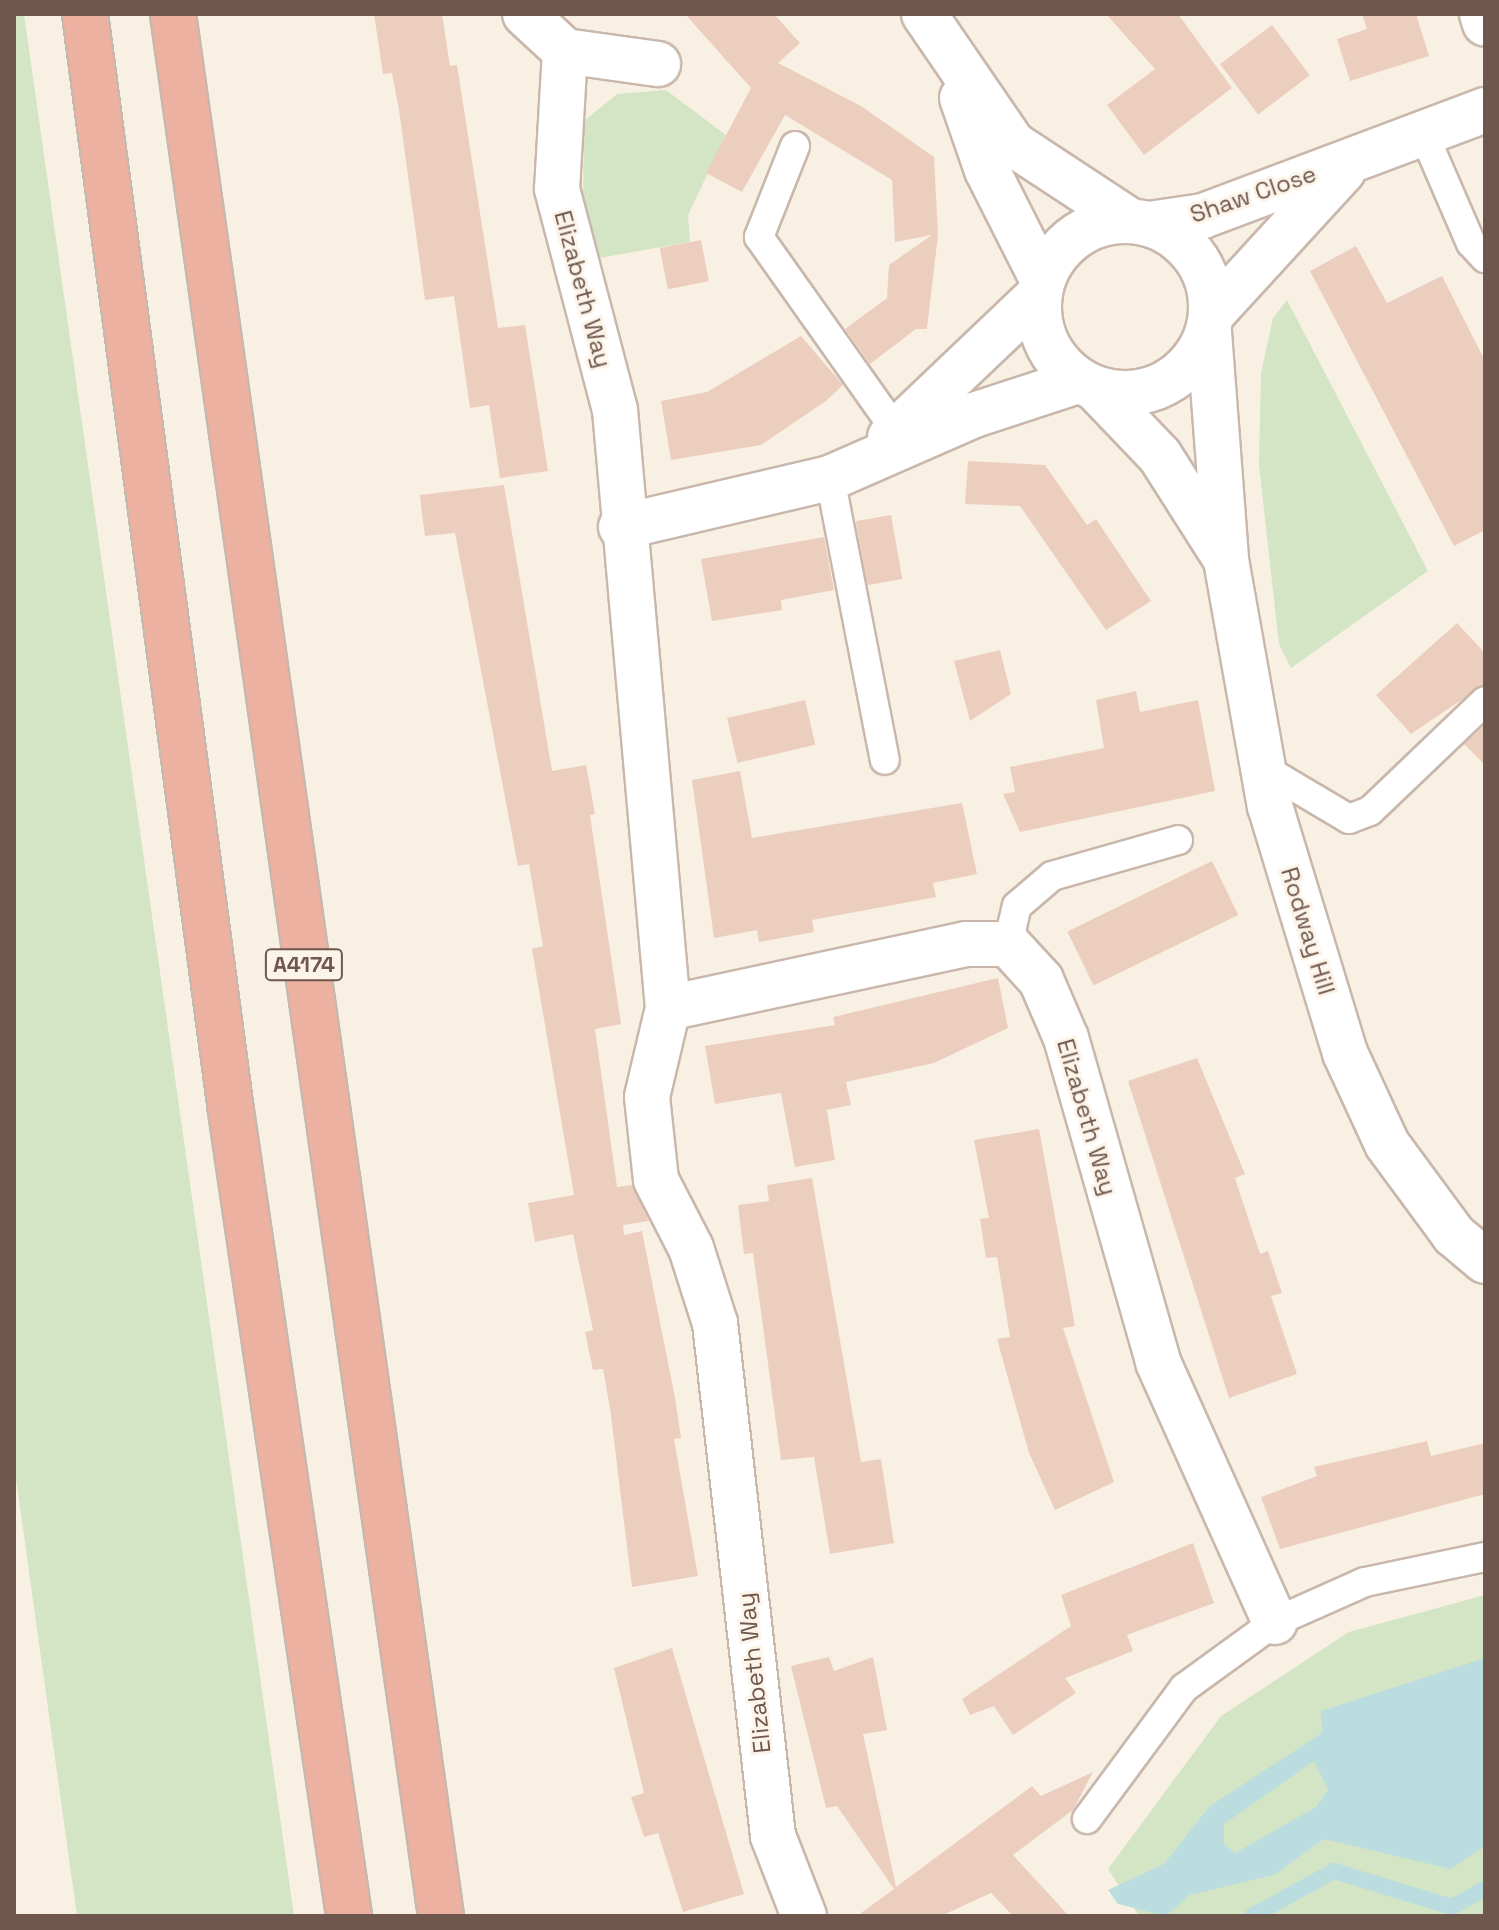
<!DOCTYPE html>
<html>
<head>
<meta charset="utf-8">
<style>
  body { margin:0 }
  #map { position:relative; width:1499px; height:1930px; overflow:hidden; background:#f9f0e4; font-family:"Space Grotesk",sans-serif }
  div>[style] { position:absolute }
  .green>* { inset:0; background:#d3e5c4 }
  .water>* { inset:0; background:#bbdde0 }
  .stream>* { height:16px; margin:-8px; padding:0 8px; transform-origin:8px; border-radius:8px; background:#bbdde0 }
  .building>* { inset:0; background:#eccebf; transform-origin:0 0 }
  .roads { filter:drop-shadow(2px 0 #c9b7ac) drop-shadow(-2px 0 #c9b7ac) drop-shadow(0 2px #c9b7ac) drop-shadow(0 -2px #c9b7ac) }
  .lane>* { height:28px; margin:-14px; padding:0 14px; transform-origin:14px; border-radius:14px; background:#fff }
  .street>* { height:44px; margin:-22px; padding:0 22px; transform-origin:22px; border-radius:22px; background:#fff }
  .secondary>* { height:44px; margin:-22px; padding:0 22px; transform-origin:22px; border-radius:22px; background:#fff }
  .secondary>.ring { margin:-22px; padding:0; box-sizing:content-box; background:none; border:44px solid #fff; border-radius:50% }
  .highway>* { height:44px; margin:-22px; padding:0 22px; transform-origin:22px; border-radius:22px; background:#edb1a1 }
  span { translate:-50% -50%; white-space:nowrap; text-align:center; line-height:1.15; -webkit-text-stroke:6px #fdf4e9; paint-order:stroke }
  .shield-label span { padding:2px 6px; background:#fdf4e9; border:2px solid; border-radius:6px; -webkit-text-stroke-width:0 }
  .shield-label { font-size:22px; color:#6f574d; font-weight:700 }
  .street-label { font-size:24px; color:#6f574d }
  .frame { position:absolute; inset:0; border:16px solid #6f574d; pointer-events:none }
</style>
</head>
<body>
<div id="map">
  <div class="green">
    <div style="clip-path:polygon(14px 14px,24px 14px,294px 1916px,77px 1916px,14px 1464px)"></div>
    <div style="clip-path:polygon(666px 90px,726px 135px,688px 215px,690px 242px,599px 258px,583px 209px,584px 121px,617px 94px)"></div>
    <div style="clip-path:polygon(1287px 300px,1428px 571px,1291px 668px,1279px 644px,1259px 465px,1261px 373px,1273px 318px)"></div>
    <div style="clip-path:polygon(1485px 1595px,1485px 1916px,1139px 1916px,1108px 1869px,1221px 1716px,1349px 1632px)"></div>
  </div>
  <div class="water">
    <div style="clip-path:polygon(evenodd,1485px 1658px,1485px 1846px,1451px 1869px,1324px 1839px,1274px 1875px,1189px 1895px,1166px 1916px,1118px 1904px,1108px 1890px,1164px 1864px,1210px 1806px,1322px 1733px,1321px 1711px,1485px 1658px,1314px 1761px,1328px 1790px,1316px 1807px,1235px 1853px,1224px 1844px,1224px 1824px,1314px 1761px)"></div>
  </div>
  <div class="stream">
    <div style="left:1252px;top:1916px;width:94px;rotate:-28.8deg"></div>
    <div style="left:1334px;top:1871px;width:123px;rotate:17deg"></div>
    <div style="left:1452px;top:1907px;width:38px;rotate:-29deg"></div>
  </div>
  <div class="building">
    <div style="clip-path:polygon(374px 14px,442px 14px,450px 66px,457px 65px,498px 328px,525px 325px,548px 471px,500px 478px,489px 405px,470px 408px,454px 296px,425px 300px,399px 110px,392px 73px,383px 74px)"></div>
    <div style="clip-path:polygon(685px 14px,774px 14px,800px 43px,778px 63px,861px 106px,934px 157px,938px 235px,927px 329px,916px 329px,870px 364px,845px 329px,887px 298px,889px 265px,932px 235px,895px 242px,892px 180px,785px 115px,742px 192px,706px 173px,751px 88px)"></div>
    <div style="clip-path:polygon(1106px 14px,1178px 14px,1232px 88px,1144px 155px,1107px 105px,1155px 69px)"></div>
    <div style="clip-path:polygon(1362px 14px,1416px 14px,1429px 56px,1350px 81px,1337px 39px,1367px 29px)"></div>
    <div style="left:1272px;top:25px;width:63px;height:65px;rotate:53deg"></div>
    <div style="left:701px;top:240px;width:42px;height:42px;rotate:79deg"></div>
    <div style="clip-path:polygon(1356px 246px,1387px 303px,1442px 276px,1485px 361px,1485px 530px,1454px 546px,1310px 271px)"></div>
    <div style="clip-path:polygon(801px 336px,843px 385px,826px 401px,761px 445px,671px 460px,661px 401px,707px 392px)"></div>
    <div style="clip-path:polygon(968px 461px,1045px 465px,1087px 525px,1096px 519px,1151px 601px,1106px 630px,1020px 506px,965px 504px)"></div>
    <div style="clip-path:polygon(504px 485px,552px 771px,586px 765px,595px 814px,590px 815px,621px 1024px,595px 1029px,617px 1187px,632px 1185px,649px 1221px,623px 1225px,624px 1235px,642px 1231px,675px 1398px,681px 1438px,674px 1439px,698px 1576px,632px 1587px,610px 1408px,603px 1369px,593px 1370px,585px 1332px,593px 1330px,573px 1234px,535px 1242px,528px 1203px,574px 1195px,532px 949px,543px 946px,529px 864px,518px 866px,455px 533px,425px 536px,422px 514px,420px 495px)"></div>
    <div style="left:891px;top:515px;width:65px;height:36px;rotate:80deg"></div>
    <div style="clip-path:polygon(824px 537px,834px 590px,781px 600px,782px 610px,712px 621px,701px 559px)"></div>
    <div style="clip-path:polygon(1457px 623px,1485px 653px,1485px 684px,1411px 734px,1376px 695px)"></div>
    <div style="clip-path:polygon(1000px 650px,1011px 694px,970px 721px,954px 661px)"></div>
    <div style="clip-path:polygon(1136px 691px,1140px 712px,1198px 700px,1215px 791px,1020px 832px,1003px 794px,1015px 792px,1010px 767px,1104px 748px,1096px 700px)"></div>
    <div style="left:805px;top:700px;width:46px;height:80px;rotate:77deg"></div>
    <div style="clip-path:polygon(1485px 725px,1485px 765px,1464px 744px)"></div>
    <div style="clip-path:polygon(740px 771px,752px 838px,962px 803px,977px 874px,933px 883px,936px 897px,812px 920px,814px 932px,759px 942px,757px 930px,714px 938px,692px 780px)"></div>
    <div style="left:1212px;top:861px;width:60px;height:161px;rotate:64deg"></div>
    <div style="clip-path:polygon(998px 978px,1008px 1028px,934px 1063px,846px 1082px,851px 1105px,827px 1110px,835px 1160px,795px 1167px,781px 1093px,715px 1104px,705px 1046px,835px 1025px,833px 1017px)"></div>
    <div style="clip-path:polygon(1197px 1058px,1245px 1174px,1235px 1178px,1260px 1254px,1268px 1251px,1282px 1293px,1271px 1296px,1297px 1374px,1229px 1398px,1128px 1081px)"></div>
    <div style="clip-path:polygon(1039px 1129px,1075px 1326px,1063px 1328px,1114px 1482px,1055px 1510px,1029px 1453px,997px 1339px,1010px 1337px,997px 1257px,986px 1258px,980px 1219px,989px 1218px,974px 1140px)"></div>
    <div style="clip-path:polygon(812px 1178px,861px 1462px,881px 1459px,894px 1543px,830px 1554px,814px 1457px,781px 1460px,753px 1253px,744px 1254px,738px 1205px,769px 1201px,767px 1185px)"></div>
    <div style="clip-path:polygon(1427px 1441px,1431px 1456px,1485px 1443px,1485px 1494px,1280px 1549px,1261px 1497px,1317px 1476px,1314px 1467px)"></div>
    <div style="clip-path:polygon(1193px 1543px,1214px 1603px,1127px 1635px,1133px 1651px,1065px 1678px,1076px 1693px,1013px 1735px,994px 1706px,970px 1715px,962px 1699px,1071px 1626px,1061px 1595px)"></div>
    <div style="clip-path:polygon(672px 1648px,744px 1894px,683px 1912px,658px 1833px,644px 1837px,631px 1797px,644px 1793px,614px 1668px)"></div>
    <div style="clip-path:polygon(829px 1657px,834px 1671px,873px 1657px,887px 1730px,863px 1734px,896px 1887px,1032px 1786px,1041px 1796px,1093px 1772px,1073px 1810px,1013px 1855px,1069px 1916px,1013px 1916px,991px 1893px,941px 1916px,857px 1916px,894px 1889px,837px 1806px,826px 1808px,791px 1666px)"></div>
  </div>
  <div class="roads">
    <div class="lane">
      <div style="left:1422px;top:130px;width:123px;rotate:66.6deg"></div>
      <div style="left:1471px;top:243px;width:21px;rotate:47deg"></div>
      <div style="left:795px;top:146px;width:98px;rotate:111.6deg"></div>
      <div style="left:759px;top:237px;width:239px;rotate:54.7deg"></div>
      <div style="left:830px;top:478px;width:287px;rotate:79deg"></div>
      <div style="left:1263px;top:768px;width:100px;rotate:30.7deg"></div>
      <div style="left:1349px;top:819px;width:22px;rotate:-21deg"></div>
      <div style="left:1370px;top:811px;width:159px;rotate:-43.7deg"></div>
      <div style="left:1008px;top:944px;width:39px;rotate:-77deg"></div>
      <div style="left:1017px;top:906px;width:46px;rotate:-40.6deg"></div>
      <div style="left:1052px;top:876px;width:131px;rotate:-15.9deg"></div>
      <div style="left:1087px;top:1819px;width:163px;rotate:-53.5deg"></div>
      <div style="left:1184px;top:1688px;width:112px;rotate:-36deg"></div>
      <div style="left:1275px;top:1622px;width:98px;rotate:-24deg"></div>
      <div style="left:1365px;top:1582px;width:123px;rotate:-11.8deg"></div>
    </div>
    <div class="street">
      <div style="left:525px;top:14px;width:54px;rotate:42.8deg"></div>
      <div style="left:565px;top:51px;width:138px;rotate:93.3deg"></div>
      <div style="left:557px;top:189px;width:228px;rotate:75.3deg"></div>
      <div style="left:615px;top:410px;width:600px;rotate:84.94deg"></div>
      <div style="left:668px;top:1008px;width:91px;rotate:103.3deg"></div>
      <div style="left:647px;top:1097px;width:83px;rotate:83.8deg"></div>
      <div style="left:656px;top:1180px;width:76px;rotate:62.8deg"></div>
      <div style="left:691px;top:1248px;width:79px;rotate:72.3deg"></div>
      <div style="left:715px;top:1323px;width:516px;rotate:83.55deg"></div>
      <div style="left:773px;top:1836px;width:86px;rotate:68.8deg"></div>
      <div style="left:1482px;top:14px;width:10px;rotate:73deg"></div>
      <div style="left:565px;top:51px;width:94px;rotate:8deg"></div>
      <div style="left:1149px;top:224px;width:55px;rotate:-8.4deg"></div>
      <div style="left:1203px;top:216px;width:301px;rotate:-20.6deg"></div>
      <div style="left:1212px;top:314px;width:194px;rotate:-47.5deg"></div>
      <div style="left:890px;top:437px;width:206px;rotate:-43.6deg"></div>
      <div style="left:621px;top:527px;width:215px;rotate:-13.2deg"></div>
      <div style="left:830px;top:478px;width:157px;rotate:-23.6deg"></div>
      <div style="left:974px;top:415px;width:109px;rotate:-18.1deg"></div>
      <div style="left:668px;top:1008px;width:305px;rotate:-12.1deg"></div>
      <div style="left:966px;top:944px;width:42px"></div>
      <div style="left:1008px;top:944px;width:49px;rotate:47.5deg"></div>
      <div style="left:1041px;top:980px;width:63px;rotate:66.7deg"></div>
      <div style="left:1066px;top:1038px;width:337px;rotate:74.1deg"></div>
      <div style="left:1158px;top:1362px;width:285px;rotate:65.8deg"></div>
    </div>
    <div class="secondary">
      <div style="left:924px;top:14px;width:158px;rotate:55.6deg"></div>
      <div style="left:1013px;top:144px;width:140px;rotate:33.3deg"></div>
      <div style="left:962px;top:98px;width:76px;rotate:70.9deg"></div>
      <div style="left:987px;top:170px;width:122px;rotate:63.2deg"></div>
      <div class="ring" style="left:1039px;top:221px;width:128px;height:128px"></div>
      <div style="left:1209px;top:332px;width:229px;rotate:85.7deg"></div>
      <div style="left:1226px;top:560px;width:250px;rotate:79.9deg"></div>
      <div style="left:1270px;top:806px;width:258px;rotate:73.1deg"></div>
      <div style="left:1345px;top:1053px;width:100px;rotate:65.2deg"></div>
      <div style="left:1387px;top:1144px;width:113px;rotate:53.6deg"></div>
      <div style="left:1454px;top:1235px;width:40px;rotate:40deg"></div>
      <div style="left:1097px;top:390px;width:91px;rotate:46.3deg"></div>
      <div style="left:1160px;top:456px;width:117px;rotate:57.5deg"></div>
    </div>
    <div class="highway">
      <div style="left:85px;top:14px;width:1100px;rotate:82.42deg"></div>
      <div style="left:230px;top:1104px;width:821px;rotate:81.66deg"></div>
      <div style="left:173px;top:14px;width:1921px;rotate:81.98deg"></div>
    </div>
  </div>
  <div class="shield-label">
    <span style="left:304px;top:965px">A4174</span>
  </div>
  <div class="street-label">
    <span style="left:1253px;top:194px;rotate:-19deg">Shaw Close</span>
    <span style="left:583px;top:289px;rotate:75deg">Elizabeth Way</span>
    <span style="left:1308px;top:931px;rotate:73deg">Rodway Hill</span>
    <span style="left:1087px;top:1117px;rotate:74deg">Elizabeth Way</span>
    <span style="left:754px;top:1673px;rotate:-96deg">Elizabeth Way</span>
  </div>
  <div class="frame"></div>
</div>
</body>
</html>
